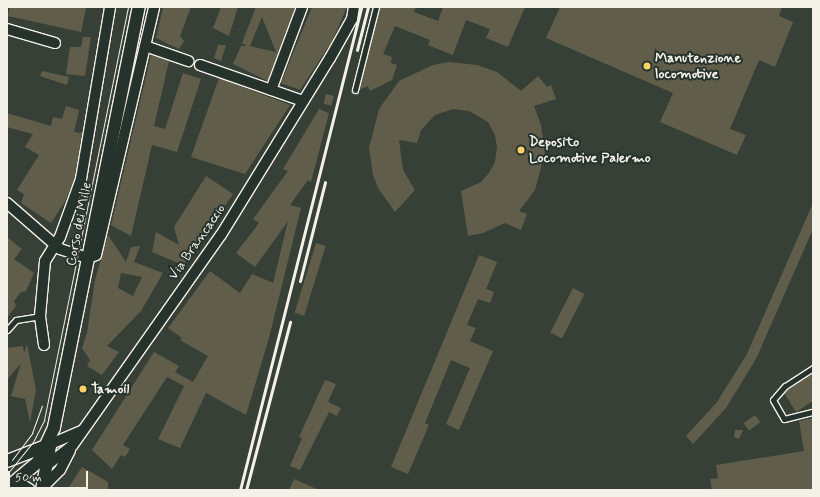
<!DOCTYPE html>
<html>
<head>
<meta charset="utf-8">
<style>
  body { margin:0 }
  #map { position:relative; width:820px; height:497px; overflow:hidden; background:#374036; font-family:Mynerve,sans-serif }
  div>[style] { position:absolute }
  .building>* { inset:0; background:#605e4a; transform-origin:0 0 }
  .roads { filter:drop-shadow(1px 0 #f4f1e8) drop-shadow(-1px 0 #f4f1e8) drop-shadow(0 1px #f4f1e8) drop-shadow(0 -1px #f4f1e8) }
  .service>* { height:5px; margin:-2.5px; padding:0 2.5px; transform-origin:2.5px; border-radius:2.5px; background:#26332d }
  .minor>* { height:10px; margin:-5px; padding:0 5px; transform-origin:5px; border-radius:5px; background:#26332d }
  .tertiary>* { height:12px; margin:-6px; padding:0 6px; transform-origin:6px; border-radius:6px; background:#26332d }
  .tram>* { height:1px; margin:-0.5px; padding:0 0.5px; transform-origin:0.5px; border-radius:0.5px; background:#f4f1e8 }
  .rail>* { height:3px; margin:-1.5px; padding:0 1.5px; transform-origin:1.5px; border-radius:1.5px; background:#f4f1e8 }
  .dots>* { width:11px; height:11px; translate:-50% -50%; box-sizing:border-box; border:2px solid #26332d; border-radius:50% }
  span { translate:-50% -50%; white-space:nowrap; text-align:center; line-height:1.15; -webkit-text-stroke:4px #26332d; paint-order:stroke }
  .poi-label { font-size:14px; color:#f4f1e8; font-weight:700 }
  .left { translate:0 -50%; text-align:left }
  .street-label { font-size:14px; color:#f4f1e8 }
  .frame { position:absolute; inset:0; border:8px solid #f4f1e8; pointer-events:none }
  .scale { position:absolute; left:8px; top:471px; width:80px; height:18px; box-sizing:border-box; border:2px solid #f4f1e8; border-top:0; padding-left:5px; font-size:12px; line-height:14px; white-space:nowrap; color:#f4f1e8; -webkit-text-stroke:3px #26332d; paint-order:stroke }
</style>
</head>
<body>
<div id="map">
  <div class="building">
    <div style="clip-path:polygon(10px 7px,80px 7px,86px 8px,81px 32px,8px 16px)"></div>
    <div style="clip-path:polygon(163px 7px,191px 7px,180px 36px,184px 41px,179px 49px,156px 38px)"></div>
    <div style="clip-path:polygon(221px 7px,238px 7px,229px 36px,213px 28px)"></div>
    <div style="clip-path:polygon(evenodd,256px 7px,295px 7px,268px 81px,233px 64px,241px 46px,247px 46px,242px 43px,256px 7px,262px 17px,276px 52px,250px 46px,262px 17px)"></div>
    <div style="clip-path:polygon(312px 7px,347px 7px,332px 41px,300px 90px,281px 83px)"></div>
    <div style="clip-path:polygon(380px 7px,416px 7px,414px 12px,438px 21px,443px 7px,525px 7px,508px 47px,486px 38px,490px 29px,466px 20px,453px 55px,428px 45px,430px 40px,395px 26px,383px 54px,392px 57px,391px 63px,397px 65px,392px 80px,370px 91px,368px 86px,359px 90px)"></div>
    <div style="clip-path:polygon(560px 7px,782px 7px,779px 16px,793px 22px,775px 67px,759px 60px,730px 129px,746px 135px,737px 155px,660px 122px,673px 93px,546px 38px)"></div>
    <div style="clip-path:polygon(83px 37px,91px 37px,85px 76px,66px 74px,70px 47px,81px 47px)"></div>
    <div style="clip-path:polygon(218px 45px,226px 45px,221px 61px,214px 58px)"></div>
    <div style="clip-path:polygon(151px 55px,169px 61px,154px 126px,165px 129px,183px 73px,201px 79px,177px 152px,152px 145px,131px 236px,111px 225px)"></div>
    <div style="clip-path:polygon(449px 62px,477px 65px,497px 72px,521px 91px,538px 76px,547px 87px,551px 85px,556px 99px,534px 106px,541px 125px,545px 152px,535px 190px,519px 211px,527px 214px,521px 230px,505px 223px,483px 233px,468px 236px,461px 191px,481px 182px,489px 173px,495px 162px,497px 147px,495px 135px,488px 122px,469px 111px,453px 109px,435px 115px,421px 130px,417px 143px,399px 140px,403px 170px,415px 190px,395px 212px,378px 188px,373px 175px,369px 148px,379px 109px,399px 81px,433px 65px)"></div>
    <div style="clip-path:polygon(42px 71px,69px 77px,67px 85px,40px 76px)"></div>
    <div style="clip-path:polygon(219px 78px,290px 105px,245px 174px,191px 157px)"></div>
    <div style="left:326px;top:94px;width:8px;height:10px;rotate:14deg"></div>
    <div style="clip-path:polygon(66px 106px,79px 110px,74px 132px,82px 133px,75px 177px,66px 200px,51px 223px,21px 203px,24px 194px,17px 190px,39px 155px,25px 147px,33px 134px,7px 127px,7px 113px,51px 126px,53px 117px,62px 119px)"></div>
    <div style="clip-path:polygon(319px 109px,329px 113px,311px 182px,308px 180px,290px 205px,301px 208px,269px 338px,246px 415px,206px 393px,180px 448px,158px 439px,184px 386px,167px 377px,123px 445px,130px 449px,125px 457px,121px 455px,112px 469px,92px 450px,154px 352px,179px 366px,175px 372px,193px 382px,208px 356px,180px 340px,182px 338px,168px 328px,210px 271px,240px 293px,252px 274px,273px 283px,288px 221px,255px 267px,236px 253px,259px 223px,253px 219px,288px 171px,283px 169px)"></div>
    <div style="clip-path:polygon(206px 176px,233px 194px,201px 241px,183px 265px,152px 252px,156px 232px,179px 245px,174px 227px)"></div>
    <div style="clip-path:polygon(813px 203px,813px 229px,756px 359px,726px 408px,693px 444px,686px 436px,717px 402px,747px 354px)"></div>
    <div style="clip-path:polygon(evenodd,108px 235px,126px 262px,131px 247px,140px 246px,134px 262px,163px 273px,141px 311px,107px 346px,119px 352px,102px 375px,87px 366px,90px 360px,82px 348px,87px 333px,95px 280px,108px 235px,121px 273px,142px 277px,133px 296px,118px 288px,121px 273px)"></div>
    <div style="clip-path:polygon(7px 237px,22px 249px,14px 259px,34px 273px,26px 291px,21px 292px,14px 301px,16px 306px,7px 318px)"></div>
    <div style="left:316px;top:243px;width:10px;height:73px;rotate:17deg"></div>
    <div style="clip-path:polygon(479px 255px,497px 262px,486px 289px,494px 292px,490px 303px,478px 299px,467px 325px,476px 328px,470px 341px,493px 351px,459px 430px,446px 424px,470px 368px,451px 360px,425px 423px,429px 425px,408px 474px,391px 467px)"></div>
    <div style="left:573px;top:288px;width:13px;height:50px;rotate:27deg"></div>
    <div style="clip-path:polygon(27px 344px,36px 390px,30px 422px,25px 399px,11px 396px,21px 363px,7px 380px,7px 348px,23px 346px,24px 353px)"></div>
    <div style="clip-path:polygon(813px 373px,813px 401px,796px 412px,784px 393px)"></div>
    <div style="clip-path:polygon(325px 380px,336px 384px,328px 402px,341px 408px,337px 416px,329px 412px,300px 470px,290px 466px,302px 438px,299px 437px)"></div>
    <div style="left:755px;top:415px;width:9px;height:14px;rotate:54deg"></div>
    <div style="clip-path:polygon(813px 418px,813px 490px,712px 490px,710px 479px,718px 478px,716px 465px,804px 451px,799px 421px)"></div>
    <div style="clip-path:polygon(735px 430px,743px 430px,739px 439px,734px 437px)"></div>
    <div style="clip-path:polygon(82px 467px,108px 482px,108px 490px,67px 490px)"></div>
    <div style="clip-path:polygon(294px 479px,319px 490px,289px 490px)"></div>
  </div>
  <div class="roads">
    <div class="service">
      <div style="left:355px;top:90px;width:86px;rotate:-75.8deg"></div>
      <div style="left:7px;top:330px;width:13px;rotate:-48deg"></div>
      <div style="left:16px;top:320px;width:24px;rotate:-9deg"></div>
      <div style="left:813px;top:368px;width:33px;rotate:147deg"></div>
      <div style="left:785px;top:386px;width:18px;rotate:131deg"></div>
      <div style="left:773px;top:400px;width:22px;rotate:60deg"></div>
      <div style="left:784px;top:419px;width:30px;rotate:-14deg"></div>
    </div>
    <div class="minor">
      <div style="left:7px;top:29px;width:50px;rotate:16.3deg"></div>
      <div style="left:145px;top:46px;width:46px;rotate:19.2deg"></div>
      <div style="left:200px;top:65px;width:109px;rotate:19.3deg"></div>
      <div style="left:271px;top:90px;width:89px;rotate:-69.5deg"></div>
      <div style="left:7px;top:203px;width:70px;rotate:41deg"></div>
      <div style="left:60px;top:249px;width:28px;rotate:18deg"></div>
      <div style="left:87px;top:258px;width:9px;rotate:-18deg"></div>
      <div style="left:96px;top:255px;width:255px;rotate:-76.8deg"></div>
      <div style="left:44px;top:345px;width:29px;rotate:-98deg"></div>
      <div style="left:40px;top:316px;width:55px;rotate:-84.8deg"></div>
      <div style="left:45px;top:261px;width:28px;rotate:-58deg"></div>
      <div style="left:60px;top:237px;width:62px;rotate:-70.1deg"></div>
      <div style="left:81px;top:179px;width:174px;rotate:-80.4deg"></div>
      <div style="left:46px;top:446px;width:38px;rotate:-23deg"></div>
      <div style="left:46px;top:466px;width:33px;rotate:-38deg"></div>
      <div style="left:72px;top:446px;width:258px;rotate:-54.8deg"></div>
      <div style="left:221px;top:235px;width:208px;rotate:-58.4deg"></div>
      <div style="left:330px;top:58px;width:45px;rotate:-60.6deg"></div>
      <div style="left:352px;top:19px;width:12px;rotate:-81deg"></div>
      <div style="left:42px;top:488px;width:25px;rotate:-45deg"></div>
      <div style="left:60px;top:470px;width:22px;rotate:-63deg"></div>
    </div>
    <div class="tertiary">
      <div style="left:7px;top:461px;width:42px;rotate:-21deg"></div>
      <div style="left:12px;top:484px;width:9px;rotate:6deg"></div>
      <div style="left:21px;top:485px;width:9px;rotate:32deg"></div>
      <div style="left:7px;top:488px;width:40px;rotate:-40deg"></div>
      <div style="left:38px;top:462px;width:38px;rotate:-65deg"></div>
      <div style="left:54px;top:427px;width:429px;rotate:-78.6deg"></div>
      <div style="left:42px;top:490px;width:45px;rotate:-79.7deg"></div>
    </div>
  </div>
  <div class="tram">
    <div style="left:12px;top:460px;width:34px;rotate:-53deg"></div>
    <div style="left:32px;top:433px;width:29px;rotate:-70deg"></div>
    <div style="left:7px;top:474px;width:41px;rotate:-50.9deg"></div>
    <div style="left:33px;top:442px;width:25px;rotate:-63deg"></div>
    <div style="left:44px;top:420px;width:421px;rotate:-78.5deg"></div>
  </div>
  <div class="rail">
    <div style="left:357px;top:50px;width:44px;rotate:-75.7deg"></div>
    <div style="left:300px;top:281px;width:102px;rotate:-75.8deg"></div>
    <div style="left:240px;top:490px;width:498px;rotate:-75.9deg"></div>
    <div style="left:246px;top:490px;width:174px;rotate:-75.3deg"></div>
  </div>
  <div class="dots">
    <div style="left:647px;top:66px;background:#ffd166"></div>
    <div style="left:521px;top:150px;background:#ffd166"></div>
    <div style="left:83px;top:389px;background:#ffd166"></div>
  </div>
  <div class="poi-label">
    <span class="left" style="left:655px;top:66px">Manutenzione<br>locomotive</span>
    <span class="left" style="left:529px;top:150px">Deposito<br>Locomotive Palermo</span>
    <span class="left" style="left:91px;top:389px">Tamoil</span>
  </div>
  <div class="street-label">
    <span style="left:79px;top:224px;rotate:-79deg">Corso dei Mille</span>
    <span style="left:197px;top:242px;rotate:-55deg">Via Brancaccio</span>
  </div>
  <div class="frame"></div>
  <div class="scale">50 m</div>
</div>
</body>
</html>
